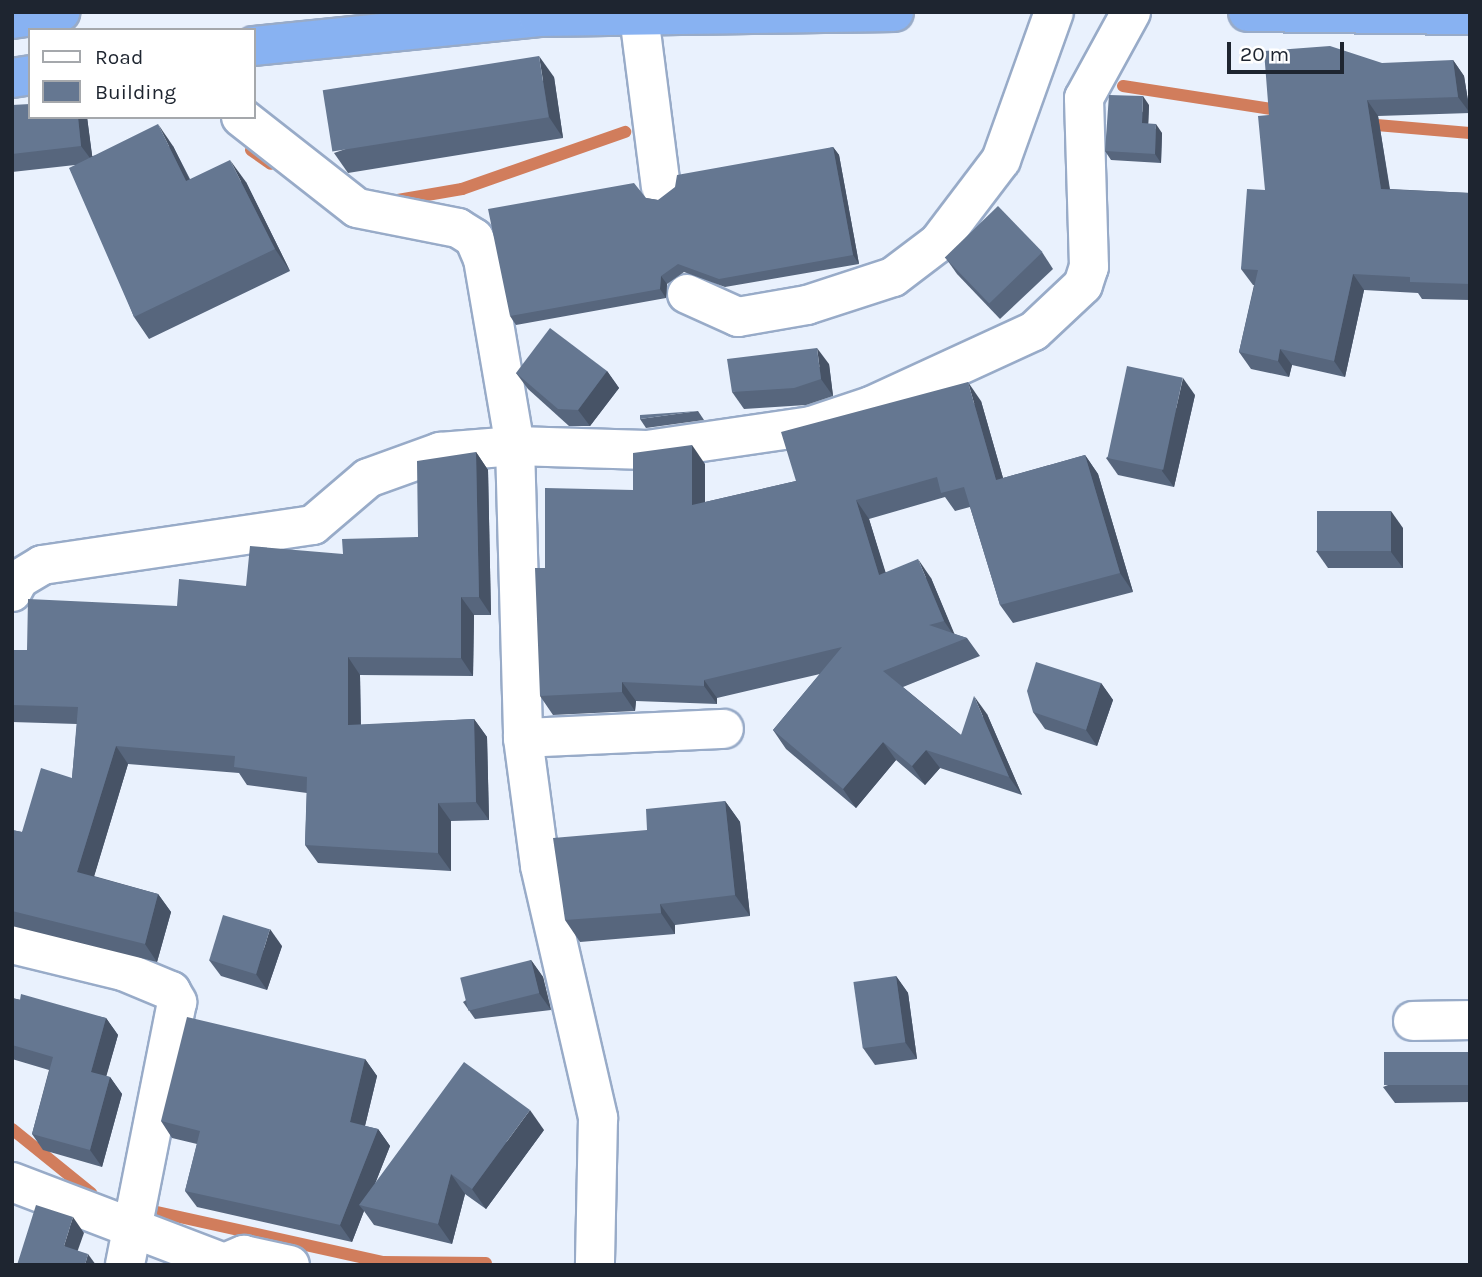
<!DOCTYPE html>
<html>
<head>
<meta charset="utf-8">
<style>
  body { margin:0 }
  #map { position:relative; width:1482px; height:1277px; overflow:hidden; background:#e9f1fd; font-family:Karla,sans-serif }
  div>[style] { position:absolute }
  .stream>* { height:12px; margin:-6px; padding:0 6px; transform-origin:6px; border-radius:6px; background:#d17d5c }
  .roads { filter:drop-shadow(2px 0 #98abc8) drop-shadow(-2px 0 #98abc8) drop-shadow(0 2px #98abc8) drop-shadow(0 -2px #98abc8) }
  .minor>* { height:38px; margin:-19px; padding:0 19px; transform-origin:19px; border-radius:19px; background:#fff }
  .highway>* { height:38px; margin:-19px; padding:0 19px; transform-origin:19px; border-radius:19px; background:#88b2f2 }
  .wall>* { inset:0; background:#57667d }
  .shaded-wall>* { inset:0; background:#475366 }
  .building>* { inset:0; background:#657791; transform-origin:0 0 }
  span { translate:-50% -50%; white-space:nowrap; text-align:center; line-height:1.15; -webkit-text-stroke:6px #fff; paint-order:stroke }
  .frame { position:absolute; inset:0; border:14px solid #1e2530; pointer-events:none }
  .legend { position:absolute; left:28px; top:28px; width:228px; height:91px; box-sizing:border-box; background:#fff; border:2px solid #a5a8ac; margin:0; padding:9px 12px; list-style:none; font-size:21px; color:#1e2530 }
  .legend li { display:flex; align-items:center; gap:14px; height:35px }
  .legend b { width:35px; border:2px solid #a5a8ac }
  .scale { position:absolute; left:1227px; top:42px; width:117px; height:32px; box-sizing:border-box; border:4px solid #1e2530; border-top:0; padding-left:9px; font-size:21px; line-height:24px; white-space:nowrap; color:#1e2530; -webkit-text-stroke:5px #fff; paint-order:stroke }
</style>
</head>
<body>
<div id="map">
  <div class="stream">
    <div style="left:1123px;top:86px;width:164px;rotate:8.8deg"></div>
    <div style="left:1365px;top:124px;width:105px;rotate:4.9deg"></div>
    <div style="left:251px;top:150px;width:24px;rotate:35deg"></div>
    <div style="left:392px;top:201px;width:71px;rotate:-9.7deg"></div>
    <div style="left:462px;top:189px;width:173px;rotate:-19.3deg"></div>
    <div style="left:12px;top:1129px;width:102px;rotate:39deg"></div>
    <div style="left:139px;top:1208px;width:249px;rotate:12.5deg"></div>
    <div style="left:382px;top:1262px;width:104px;rotate:0.6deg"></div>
  </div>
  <div class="roads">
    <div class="minor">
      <div style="left:639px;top:16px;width:172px;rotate:82.7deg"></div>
      <div style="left:241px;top:117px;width:147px;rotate:38.1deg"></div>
      <div style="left:357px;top:208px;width:103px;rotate:11.2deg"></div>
      <div style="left:458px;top:228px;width:19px;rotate:32deg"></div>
      <div style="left:474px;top:238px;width:23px;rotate:67deg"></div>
      <div style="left:483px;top:259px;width:190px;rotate:80.3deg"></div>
      <div style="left:515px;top:446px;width:292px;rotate:88.4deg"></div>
      <div style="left:523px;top:738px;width:129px;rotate:82.4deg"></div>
      <div style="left:540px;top:866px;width:259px;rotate:77deg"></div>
      <div style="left:598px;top:1118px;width:147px;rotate:91.2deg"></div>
      <div style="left:687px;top:294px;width:56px;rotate:24.3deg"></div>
      <div style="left:738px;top:317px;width:70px;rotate:-9.9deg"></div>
      <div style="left:807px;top:305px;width:90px;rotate:-18deg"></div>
      <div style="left:893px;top:277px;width:56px;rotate:-37.1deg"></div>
      <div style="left:938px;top:243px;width:104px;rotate:-52.8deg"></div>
      <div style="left:1001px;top:160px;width:157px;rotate:-70.3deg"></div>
      <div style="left:12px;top:592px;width:15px;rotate:-62deg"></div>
      <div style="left:19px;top:579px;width:27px;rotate:-31deg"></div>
      <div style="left:42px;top:565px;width:274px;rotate:-8.4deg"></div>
      <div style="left:313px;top:525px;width:72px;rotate:-40.5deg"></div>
      <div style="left:368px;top:478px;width:77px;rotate:-19.9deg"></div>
      <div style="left:440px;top:452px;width:75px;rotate:-4.6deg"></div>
      <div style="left:515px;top:446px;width:132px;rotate:1.7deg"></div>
      <div style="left:647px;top:450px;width:166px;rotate:-8.3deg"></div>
      <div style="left:811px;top:426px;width:63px;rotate:-18.4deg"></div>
      <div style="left:871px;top:406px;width:179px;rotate:-24.7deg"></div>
      <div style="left:1034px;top:331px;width:67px;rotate:-43.2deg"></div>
      <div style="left:1083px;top:285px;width:19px;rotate:-72deg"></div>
      <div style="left:1089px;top:267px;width:169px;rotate:-91.7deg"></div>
      <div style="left:1084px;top:98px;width:98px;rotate:-61.3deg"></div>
      <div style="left:523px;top:738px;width:201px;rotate:-2.6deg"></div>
      <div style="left:12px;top:944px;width:114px;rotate:13.7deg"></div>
      <div style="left:123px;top:971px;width:52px;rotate:22.6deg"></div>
      <div style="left:171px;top:991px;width:13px;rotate:61deg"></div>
      <div style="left:177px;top:1002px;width:268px;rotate:101.2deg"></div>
      <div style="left:1413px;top:1021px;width:57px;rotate:-1deg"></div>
      <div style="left:12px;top:1182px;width:225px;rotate:20.9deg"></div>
      <div style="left:220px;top:1265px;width:26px;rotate:-23deg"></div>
      <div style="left:244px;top:1255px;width:47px;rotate:12.3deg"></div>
    </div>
    <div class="highway">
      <div style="left:1248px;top:12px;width:222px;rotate:0.8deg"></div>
      <div style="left:12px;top:19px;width:49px;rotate:-8.3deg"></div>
      <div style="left:254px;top:46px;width:285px;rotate:-5.8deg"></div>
      <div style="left:538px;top:17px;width:356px;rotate:-0.8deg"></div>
      <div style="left:12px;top:78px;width:18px;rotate:-9deg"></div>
    </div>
  </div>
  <div class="wall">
    <div style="clip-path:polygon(1453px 60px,1464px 76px,1470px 113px,1378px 116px,1390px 189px,1470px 193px,1470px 300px,1422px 299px,1418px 293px,1364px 290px,1345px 377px,1292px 365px,1289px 377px,1251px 369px,1239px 352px,1254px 285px,1253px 285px,1241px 269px,1265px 190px,1269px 115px)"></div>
    <div style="clip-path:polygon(554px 77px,563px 138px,348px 173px,334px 153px)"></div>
    <div style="clip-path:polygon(12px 105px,87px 117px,92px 156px,173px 146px,190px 179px,246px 182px,290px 271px,149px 339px,134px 317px,75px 165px,12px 172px)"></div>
    <div style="clip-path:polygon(1149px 105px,1148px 124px,1162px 133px,1161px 163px,1111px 160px,1105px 151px)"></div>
    <div style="clip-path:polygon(833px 147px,839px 155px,859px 264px,725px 287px,684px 272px,667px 284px,666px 298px,516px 325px,510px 316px,646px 198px,658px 200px)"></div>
    <div style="clip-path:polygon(1042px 252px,1053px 269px,1000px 319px,957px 274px,945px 257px)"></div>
    <div style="clip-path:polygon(829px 364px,833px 396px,806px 405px,744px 409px,732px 392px)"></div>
    <div style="clip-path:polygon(607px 371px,619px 388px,590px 426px,569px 426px,528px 389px,516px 373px)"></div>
    <div style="clip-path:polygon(1195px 395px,1174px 487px,1118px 475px,1106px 458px)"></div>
    <div style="clip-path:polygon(981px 401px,1003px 478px,1085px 455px,1098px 474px,1133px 592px,1013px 623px,1000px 605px,970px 507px,955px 511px,945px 497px,869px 519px,885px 572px,931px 578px,954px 634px,967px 638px,980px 656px,903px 687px,961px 735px,987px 714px,1022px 795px,940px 768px,925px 785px,896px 760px,856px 808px,786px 749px,773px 730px,820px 674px,717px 698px,717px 704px,636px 701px,635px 711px,553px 715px,540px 696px,545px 568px,633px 490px,705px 464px,705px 502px,796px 481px)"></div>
    <div style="clip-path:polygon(698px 411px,704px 420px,646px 428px,640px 419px)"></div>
    <div style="clip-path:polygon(476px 452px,488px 470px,491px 615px,474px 615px,473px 676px,360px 675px,361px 725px,474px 719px,487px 737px,489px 820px,451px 821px,451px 871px,318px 863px,305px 845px,307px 793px,247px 785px,239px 773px,128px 764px,94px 876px,158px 894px,171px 912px,157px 962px,12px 926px,12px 830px,22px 832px,72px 778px,77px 724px,12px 722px,12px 650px,27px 650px,246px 586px,343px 554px,418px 537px)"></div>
    <div style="clip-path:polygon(1403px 528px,1403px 568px,1328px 568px,1316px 551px)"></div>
    <div style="clip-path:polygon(1101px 683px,1113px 700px,1097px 746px,1045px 729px,1033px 712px)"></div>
    <div style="clip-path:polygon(725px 801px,740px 822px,750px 916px,675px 925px,675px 934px,580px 942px,565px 920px,647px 830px)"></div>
    <div style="clip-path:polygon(282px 946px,267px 990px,221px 976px,209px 960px)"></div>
    <div style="clip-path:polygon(531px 960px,543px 977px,551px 1010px,475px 1019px,463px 1002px)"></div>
    <div style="clip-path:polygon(896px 976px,908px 993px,917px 1059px,875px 1065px,863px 1048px)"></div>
    <div style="clip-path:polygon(12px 998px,106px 1018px,118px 1035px,106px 1076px,110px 1077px,122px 1094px,102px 1167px,43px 1150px,32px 1134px,49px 1070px,12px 1059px)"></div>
    <div style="clip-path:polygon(1470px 1052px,1470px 1102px,1395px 1103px,1383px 1087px)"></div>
    <div style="clip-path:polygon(365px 1059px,377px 1076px,365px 1126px,378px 1129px,390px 1146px,375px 1184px,544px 1130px,486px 1209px,465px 1194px,452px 1244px,374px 1225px,364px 1211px,352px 1242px,197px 1207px,185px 1191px,197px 1144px,172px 1138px,161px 1121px)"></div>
  </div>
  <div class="shaded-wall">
    <div style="clip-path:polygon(539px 56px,554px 77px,563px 138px,549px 117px)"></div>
    <div style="clip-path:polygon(1453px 60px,1464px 76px,1470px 113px,1458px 97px)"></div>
    <div style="clip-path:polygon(1143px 96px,1149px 105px,1148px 132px,1142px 123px)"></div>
    <div style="clip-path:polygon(1367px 100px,1378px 116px,1392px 205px,1381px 189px)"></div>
    <div style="clip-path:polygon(78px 117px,87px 117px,93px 162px,81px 146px)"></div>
    <div style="clip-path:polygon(158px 124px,173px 146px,201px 203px,186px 181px)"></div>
    <div style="clip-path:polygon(1156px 124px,1162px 133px,1161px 163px,1155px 154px)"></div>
    <div style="clip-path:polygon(833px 147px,839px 155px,859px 264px,853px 255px)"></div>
    <div style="clip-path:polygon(230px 160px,246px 182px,290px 271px,275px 249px)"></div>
    <div style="clip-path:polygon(1353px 274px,1364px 290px,1345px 377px,1334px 361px)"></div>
    <div style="clip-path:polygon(661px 276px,667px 284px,666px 298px,660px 289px)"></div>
    <div style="clip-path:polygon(817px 348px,829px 364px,833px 396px,821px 379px)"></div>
    <div style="clip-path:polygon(1280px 349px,1292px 365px,1289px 377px,1278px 361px)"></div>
    <div style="clip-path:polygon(607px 371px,619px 388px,590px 426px,578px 410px)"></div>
    <div style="clip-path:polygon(1183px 378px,1195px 395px,1174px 487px,1162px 471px)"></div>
    <div style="clip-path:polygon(968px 382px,981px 401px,1009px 499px,996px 480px)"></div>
    <div style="clip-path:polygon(692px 445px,705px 464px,705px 523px,692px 505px)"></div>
    <div style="clip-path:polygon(476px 452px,488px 470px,491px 615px,479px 597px)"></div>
    <div style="clip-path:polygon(1085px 455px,1098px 474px,1133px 592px,1120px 573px)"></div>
    <div style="clip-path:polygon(856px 500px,869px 519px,892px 593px,879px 575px)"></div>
    <div style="clip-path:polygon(1391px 511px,1403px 528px,1403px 568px,1391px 552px)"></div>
    <div style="clip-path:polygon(918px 559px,931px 578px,957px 640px,944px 621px)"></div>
    <div style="clip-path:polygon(461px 597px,474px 615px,473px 676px,461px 658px)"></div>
    <div style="clip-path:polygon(348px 657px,360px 675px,361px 743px,348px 725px)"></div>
    <div style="clip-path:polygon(704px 680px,717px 698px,717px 704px,704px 686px)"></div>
    <div style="clip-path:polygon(622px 682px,636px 701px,635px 711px,622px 692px)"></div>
    <div style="clip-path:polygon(1101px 683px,1113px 700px,1097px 746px,1086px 730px)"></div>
    <div style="clip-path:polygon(974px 696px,987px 714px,1022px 795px,1009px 777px)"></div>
    <div style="clip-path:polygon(474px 719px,487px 737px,489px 820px,476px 802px)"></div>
    <div style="clip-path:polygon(883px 742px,896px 760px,856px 808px,843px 789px)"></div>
    <div style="clip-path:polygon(116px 746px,128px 764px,90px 890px,77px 872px)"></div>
    <div style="clip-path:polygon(926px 750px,940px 768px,925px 785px,912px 766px)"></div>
    <div style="clip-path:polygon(725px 801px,740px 822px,750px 916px,735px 895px)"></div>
    <div style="clip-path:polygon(438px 803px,451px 821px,451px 871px,438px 853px)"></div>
    <div style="clip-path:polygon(158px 894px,171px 912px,157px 962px,145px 944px)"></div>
    <div style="clip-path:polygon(660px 904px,675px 925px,675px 934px,661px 913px)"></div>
    <div style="clip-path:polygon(270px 929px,282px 946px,267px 990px,256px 974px)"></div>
    <div style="clip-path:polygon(531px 960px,543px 977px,551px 1010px,539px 993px)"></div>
    <div style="clip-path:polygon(896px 976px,908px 993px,917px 1059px,905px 1042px)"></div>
    <div style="clip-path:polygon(106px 1018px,118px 1035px,103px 1088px,91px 1072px)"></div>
    <div style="clip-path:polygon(365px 1059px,377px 1076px,362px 1138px,350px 1122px)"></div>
    <div style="clip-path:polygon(110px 1077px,122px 1094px,102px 1167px,90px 1150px)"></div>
    <div style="clip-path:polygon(530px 1110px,544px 1130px,486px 1209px,472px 1189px)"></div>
    <div style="clip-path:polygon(378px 1129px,390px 1146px,366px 1206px,359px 1205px,364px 1211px,352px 1242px,340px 1225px)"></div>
    <div style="clip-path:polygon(451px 1174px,465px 1194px,452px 1244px,438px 1224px)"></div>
    <div style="clip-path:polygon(73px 1217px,84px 1233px,74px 1261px,64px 1246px)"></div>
    <div style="clip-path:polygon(88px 1254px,96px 1265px,85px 1265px)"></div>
  </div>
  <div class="building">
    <div style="clip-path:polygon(1330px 46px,1382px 63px,1453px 60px,1458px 97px,1367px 100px,1381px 189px,1470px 193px,1470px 284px,1410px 282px,1410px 277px,1353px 274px,1334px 361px,1280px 349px,1278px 361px,1239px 352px,1258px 270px,1241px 269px,1247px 189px,1265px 190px,1258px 116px,1269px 115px,1264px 51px)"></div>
    <div style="left:539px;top:56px;width:62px;height:219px;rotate:81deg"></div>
    <div style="clip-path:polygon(1109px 95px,1143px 96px,1142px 123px,1156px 124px,1155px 154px,1105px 151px)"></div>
    <div style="clip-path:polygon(30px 104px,30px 117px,78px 117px,81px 146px,12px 154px,12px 105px)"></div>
    <div style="clip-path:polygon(158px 124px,186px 181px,230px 160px,275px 249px,134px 317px,69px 168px)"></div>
    <div style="clip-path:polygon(833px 147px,853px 255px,719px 279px,678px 264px,661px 276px,660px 289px,510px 316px,488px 209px,634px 183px,646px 198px,658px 200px,675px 187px,677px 175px)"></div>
    <div style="left:998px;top:206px;width:64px;height:74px;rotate:46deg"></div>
    <div style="clip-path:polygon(550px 328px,607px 371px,578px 410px,558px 409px,516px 373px)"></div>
    <div style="clip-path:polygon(817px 348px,821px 379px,794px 388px,732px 392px,727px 359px)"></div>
    <div style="left:1127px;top:366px;width:57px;height:94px;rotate:12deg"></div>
    <div style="clip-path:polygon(968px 382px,996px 480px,1085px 455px,1120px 573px,1000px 605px,964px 487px,941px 493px,937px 477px,856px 500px,879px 575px,918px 559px,944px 621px,929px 625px,967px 638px,883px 671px,961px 735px,974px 696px,1009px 777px,926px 750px,912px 766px,883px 742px,843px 789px,773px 730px,842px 647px,704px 680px,704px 686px,622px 682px,622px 692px,540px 696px,535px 568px,545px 568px,545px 488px,633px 490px,633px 453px,692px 445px,692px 505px,796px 481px,781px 432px)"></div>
    <div style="clip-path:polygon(698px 411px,640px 419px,640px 415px)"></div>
    <div style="clip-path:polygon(476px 452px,479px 597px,461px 597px,461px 658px,348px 657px,348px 725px,474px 719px,476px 802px,438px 803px,438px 853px,305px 845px,307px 777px,234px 767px,235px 756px,116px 746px,77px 872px,158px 894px,145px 944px,12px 911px,12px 830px,22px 832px,41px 768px,72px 778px,78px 707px,12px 705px,12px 650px,27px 650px,28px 599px,177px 606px,179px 579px,246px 586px,250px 546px,343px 554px,342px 539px,418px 537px,417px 461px)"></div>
    <div style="left:1317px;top:511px;width:74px;height:40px"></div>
    <div style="clip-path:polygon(1036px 662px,1101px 683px,1086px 730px,1033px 712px,1027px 691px)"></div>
    <div style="clip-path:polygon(725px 801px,735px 895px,660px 904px,661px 913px,565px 920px,553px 838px,647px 830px,646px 809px)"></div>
    <div style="left:223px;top:915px;width:49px;height:47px;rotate:17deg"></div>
    <div style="left:531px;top:960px;width:34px;height:73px;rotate:76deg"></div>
    <div style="left:896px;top:976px;width:67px;height:43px;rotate:82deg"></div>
    <div style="clip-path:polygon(21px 994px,106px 1018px,91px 1072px,110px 1077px,90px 1150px,32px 1134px,53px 1057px,12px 1045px,12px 998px,20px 1000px)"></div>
    <div style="clip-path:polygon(187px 1017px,365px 1059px,350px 1122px,378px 1129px,340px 1225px,185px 1191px,200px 1131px,161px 1121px)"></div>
    <div style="left:1470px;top:1052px;width:33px;height:86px;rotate:90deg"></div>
    <div style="clip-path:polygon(464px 1062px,530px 1110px,472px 1189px,451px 1174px,438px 1224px,359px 1205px)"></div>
    <div style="clip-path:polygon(36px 1205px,73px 1217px,64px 1246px,88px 1254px,85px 1265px,17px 1265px)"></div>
  </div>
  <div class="frame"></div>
  <ul class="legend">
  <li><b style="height:9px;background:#fff"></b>Road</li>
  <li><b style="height:19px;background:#657791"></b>Building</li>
  </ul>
  <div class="scale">20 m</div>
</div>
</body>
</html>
